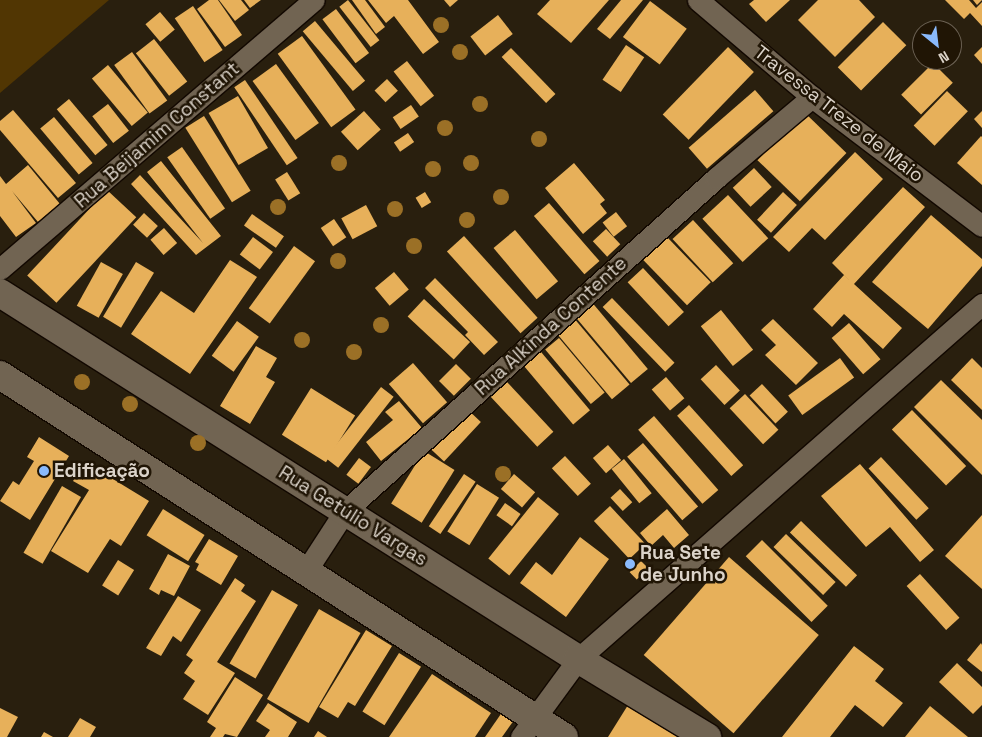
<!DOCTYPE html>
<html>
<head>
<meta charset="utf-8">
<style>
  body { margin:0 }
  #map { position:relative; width:982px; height:737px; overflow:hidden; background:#291f0e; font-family:"Space Grotesk",sans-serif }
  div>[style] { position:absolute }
  .green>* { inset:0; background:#513603 }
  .building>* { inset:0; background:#e7b05a; transform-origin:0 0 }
  .roads { filter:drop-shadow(1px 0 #120800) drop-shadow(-1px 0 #120800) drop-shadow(0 1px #120800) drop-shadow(0 -1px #120800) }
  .street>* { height:21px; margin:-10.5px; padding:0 10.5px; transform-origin:10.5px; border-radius:10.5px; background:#716452 }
  .secondary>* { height:28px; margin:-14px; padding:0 14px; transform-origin:14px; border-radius:14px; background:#716452 }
  .trees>* { width:16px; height:16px; margin:-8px; border-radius:50%; background:#9b7026 }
  .dots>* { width:14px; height:14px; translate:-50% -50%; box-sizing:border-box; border:2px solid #201505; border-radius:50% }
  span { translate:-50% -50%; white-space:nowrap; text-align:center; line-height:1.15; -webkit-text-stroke:5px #201505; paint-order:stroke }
  .street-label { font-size:19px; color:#dbd3c9 }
  .poi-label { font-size:19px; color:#dbd3c9; font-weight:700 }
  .left { translate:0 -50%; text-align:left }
  .north { position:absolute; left:912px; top:20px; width:50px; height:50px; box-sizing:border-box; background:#201505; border:1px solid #6b6153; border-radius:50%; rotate:151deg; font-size:14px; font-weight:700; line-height:20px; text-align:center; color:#dbd3c9 }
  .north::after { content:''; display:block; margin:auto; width:18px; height:22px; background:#8abafc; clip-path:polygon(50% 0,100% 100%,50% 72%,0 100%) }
</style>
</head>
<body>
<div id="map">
  <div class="green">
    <div style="clip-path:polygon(0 0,109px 0,0 93px)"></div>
  </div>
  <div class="building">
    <div style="clip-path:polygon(209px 0,218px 0,242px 35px,225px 47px,197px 9px)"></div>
    <div style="clip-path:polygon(219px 0,241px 0,249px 10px,235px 21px)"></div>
    <div style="clip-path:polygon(244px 0,261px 0,250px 8px)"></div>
    <div style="left:348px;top:0;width:51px;height:11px;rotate:52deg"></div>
    <div style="clip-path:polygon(352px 0,365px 0,385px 27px,376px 34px)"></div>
    <div style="clip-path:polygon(368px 0,408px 0,439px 42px,423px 54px,394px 16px,386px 23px)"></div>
    <div style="clip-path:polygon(444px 0,458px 0,450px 7px)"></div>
    <div style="clip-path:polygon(550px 0,609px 0,571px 43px,537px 14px)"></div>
    <div style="clip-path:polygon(621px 0,643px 0,610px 39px,597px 29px)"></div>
    <div style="clip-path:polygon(754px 0,790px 0,766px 22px,749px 4px)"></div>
    <div style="clip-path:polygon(818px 0,859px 0,875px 17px,835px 57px,798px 20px)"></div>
    <div style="clip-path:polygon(945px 0,969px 0,976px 8px,982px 2px,982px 26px,970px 13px,964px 19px)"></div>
    <div style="clip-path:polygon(973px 0,982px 0,977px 5px)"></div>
    <div style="left:650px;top:1px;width:46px;height:45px;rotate:37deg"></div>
    <div style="left:193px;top:6px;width:53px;height:22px;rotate:56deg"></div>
    <div style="left:336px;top:9px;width:55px;height:17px;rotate:53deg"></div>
    <div style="left:160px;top:12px;width:23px;height:19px;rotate:50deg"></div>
    <div style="left:498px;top:15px;width:24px;height:35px;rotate:52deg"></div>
    <div style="left:315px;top:21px;width:78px;height:16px;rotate:50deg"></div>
    <div style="left:883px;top:22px;width:33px;height:64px;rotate:45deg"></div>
    <div style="left:302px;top:36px;width:91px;height:30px;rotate:54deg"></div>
    <div style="left:154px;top:39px;width:54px;height:23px;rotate:52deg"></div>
    <div style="left:626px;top:45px;width:22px;height:42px;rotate:34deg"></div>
    <div style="left:728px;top:47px;width:36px;height:94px;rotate:44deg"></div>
    <div style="clip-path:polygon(982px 47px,982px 64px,974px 55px)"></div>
    <div style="left:511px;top:48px;width:64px;height:13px;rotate:46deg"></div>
    <div style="left:132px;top:52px;width:60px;height:22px;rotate:54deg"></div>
    <div style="left:407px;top:61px;width:44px;height:17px;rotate:52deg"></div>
    <div style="left:933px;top:63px;width:28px;height:45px;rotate:45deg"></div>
    <div style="left:276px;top:64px;width:73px;height:29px;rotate:54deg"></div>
    <div style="left:108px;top:65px;width:62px;height:21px;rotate:50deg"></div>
    <div style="left:387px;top:79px;width:16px;height:17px;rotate:47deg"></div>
    <div style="left:245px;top:80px;width:94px;height:13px;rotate:56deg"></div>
    <div style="left:755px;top:90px;width:28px;height:88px;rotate:49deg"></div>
    <div style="left:947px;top:91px;width:29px;height:48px;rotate:44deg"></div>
    <div style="left:238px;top:96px;width:60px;height:34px;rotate:60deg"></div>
    <div style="left:69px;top:99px;width:60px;height:16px;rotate:50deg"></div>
    <div style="left:108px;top:104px;width:34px;height:20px;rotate:52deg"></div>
    <div style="left:411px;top:105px;width:14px;height:22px;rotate:56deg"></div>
    <div style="clip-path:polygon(13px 110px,76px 183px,58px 198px,0 130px,0 121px)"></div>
    <div style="left:364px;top:111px;width:25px;height:31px;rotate:48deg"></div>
    <div style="clip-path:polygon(982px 111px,982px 128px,974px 119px)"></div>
    <div style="left:804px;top:112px;width:59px;height:67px;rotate:44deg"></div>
    <div style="left:204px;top:116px;width:88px;height:22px;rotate:58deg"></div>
    <div style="left:54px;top:117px;width:60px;height:18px;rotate:50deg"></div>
    <div style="left:408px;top:133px;width:11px;height:17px;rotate:56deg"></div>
    <div style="clip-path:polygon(981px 136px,982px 137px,982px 185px,957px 163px)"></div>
    <div style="left:182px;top:147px;width:75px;height:18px;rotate:55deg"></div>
    <div style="clip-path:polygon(855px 152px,883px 179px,825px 240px,812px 228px,789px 252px,773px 237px)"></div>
    <div style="clip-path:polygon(161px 161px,221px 236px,196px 255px,131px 184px,140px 175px,203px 243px,147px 172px)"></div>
    <div style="clip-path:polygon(574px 163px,605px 200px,600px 204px,607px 213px,583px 234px,545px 188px)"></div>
    <div style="clip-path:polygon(28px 165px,60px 204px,38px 222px,12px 191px,36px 223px,16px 237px,0 216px,0 176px,6px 184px)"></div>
    <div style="left:754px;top:168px;width:26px;height:29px;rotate:47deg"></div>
    <div style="left:287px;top:172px;width:25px;height:14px;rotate:58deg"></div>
    <div style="clip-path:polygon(903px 187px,925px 207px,854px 284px,902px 328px,883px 349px,844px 314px,832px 327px,813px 309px,844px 275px,849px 280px,832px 263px)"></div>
    <div style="left:107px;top:190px;width:40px;height:117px;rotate:43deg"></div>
    <div style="left:425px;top:192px;width:12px;height:11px;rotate:59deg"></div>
    <div style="left:783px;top:192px;width:19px;height:38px;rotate:43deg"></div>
    <div style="left:728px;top:195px;width:59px;height:35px;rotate:47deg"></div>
    <div style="left:549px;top:203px;width:77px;height:20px;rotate:49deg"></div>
    <div style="left:366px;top:205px;width:24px;height:28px;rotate:62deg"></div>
    <div style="left:616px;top:212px;width:18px;height:17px;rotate:52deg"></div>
    <div style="left:144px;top:213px;width:19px;height:16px;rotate:43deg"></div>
    <div style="left:252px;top:214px;width:39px;height:14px;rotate:35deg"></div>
    <div style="clip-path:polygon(931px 215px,982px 259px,982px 266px,928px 329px,872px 282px)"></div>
    <div style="left:334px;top:219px;width:22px;height:16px;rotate:56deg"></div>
    <div style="left:693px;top:220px;width:59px;height:28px;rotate:47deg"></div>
    <div style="left:164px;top:228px;width:20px;height:18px;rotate:49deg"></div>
    <div style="left:606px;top:229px;width:21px;height:18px;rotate:47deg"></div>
    <div style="left:515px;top:230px;width:67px;height:28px;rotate:50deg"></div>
    <div style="left:464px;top:236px;width:110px;height:23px;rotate:48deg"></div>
    <div style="left:253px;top:237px;width:25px;height:22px;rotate:37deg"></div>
    <div style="left:667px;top:237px;width:63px;height:33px;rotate:46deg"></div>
    <div style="left:294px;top:246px;width:26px;height:77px;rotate:36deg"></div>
    <div style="clip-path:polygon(230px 260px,257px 277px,190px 374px,131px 334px,161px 291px,194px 313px)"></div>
    <div style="left:101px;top:262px;width:25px;height:50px;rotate:29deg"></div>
    <div style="left:136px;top:262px;width:21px;height:64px;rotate:31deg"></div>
    <div style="left:643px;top:268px;width:60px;height:21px;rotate:47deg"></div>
    <div style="left:394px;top:272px;width:23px;height:25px;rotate:50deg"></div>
    <div style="clip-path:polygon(435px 278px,498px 342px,484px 355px,465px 335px,468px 332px,425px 288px)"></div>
    <div style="left:612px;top:298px;width:90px;height:13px;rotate:46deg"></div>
    <div style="left:424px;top:299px;width:63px;height:24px;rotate:43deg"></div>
    <div style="left:590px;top:300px;width:90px;height:22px;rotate:50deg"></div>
    <div style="left:721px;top:310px;width:51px;height:26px;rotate:51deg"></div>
    <div style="left:573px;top:317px;width:88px;height:23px;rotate:50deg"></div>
    <div style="clip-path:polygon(773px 319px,818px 363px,796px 385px,765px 355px,776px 345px,761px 330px)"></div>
    <div style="left:237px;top:321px;width:27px;height:43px;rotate:36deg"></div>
    <div style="left:849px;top:323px;width:48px;height:23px;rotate:49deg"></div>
    <div style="left:559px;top:338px;width:71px;height:18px;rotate:50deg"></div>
    <div style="clip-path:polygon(256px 346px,277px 358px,266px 377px,275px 382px,250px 424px,220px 406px)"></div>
    <div style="left:536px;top:346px;width:84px;height:22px;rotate:50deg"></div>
    <div style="left:840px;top:358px;width:24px;height:64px;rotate:54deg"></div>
    <div style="clip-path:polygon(972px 358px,982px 368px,982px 410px,951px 380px)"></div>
    <div style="left:413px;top:363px;width:52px;height:32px;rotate:49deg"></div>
    <div style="left:456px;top:364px;width:21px;height:24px;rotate:45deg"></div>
    <div style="left:716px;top:365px;width:35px;height:21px;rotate:47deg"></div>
    <div style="left:666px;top:377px;width:28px;height:19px;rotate:49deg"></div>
    <div style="clip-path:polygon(941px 380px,982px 420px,982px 475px,914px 407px)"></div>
    <div style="left:507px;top:382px;width:68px;height:22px;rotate:47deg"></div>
    <div style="left:762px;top:384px;width:38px;height:17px;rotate:47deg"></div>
    <div style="left:381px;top:387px;width:16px;height:90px;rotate:38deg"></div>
    <div style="left:311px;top:388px;width:52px;height:55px;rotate:32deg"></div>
    <div style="left:745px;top:394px;width:49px;height:21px;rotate:47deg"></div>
    <div style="clip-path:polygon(399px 401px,422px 428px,381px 461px,366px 442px,393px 420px,385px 412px)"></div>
    <div style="left:689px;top:405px;width:81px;height:16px;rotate:48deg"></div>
    <div style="left:467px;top:409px;width:19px;height:54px;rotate:43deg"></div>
    <div style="left:912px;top:410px;width:78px;height:28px;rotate:46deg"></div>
    <div style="left:654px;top:416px;width:98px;height:21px;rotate:49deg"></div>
    <div style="clip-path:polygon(39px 437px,69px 456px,30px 520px,0 501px,13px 481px,19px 485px,34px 461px,27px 457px)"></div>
    <div style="left:643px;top:443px;width:84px;height:21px;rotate:49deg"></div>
    <div style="left:608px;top:445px;width:20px;height:20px;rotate:49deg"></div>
    <div style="left:424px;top:451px;width:36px;height:62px;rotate:32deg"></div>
    <div style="left:565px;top:456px;width:38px;height:18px;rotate:47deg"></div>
    <div style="left:881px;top:457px;width:70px;height:17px;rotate:47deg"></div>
    <div style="left:359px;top:458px;width:15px;height:21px;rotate:37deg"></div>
    <div style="left:624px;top:459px;width:44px;height:16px;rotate:51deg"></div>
    <div style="clip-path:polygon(85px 462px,149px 501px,121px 546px,110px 539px,88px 573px,51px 551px,89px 490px,73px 481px)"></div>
    <div style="clip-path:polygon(860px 464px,934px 550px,920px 562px,890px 527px,866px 547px,821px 496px)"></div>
    <div style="left:464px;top:474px;width:14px;height:63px;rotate:34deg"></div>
    <div style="left:514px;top:474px;width:28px;height:20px;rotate:41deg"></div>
    <div style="left:477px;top:484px;width:26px;height:56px;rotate:32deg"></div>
    <div style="left:62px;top:486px;width:22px;height:77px;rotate:30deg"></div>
    <div style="left:620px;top:489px;width:18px;height:13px;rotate:47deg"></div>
    <div style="left:538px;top:497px;width:27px;height:79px;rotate:39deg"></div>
    <div style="left:505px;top:503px;width:19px;height:15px;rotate:35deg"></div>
    <div style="left:610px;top:506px;width:52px;height:22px;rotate:47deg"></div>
    <div style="left:163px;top:509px;width:49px;height:31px;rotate:32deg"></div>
    <div style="clip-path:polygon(667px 509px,689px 535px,674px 548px,663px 535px,651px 546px,640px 533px)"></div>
    <div style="clip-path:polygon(982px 515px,982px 589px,945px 556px)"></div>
    <div style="left:801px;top:521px;width:78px;height:16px;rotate:44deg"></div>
    <div style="left:786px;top:534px;width:69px;height:18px;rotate:44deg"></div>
    <div style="clip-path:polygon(580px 537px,609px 559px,566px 617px,520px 583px,536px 562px,552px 575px)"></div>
    <div style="clip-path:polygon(209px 539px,238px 556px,221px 585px,196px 570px,199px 564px,195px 562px)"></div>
    <div style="left:762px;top:540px;width:93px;height:23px;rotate:45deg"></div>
    <div style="clip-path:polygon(168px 554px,190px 566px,174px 596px,161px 590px,159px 595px,149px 589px)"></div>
    <div style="left:729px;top:557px;width:119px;height:130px;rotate:41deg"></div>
    <div style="left:118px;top:560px;width:19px;height:30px;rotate:32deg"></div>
    <div style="left:641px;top:561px;width:10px;height:16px;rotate:45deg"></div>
    <div style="left:920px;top:574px;width:59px;height:18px;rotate:48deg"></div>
    <div style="clip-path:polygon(235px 578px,245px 585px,241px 591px,256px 601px,217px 662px,235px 673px,208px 715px,183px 699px,195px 681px,184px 673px,193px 660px,186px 655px)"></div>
    <div style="left:272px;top:590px;width:30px;height:85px;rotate:30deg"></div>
    <div style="clip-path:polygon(178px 596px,201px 610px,181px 642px,173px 636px,161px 656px,146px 648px)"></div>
    <div style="left:319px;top:609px;width:48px;height:104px;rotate:30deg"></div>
    <div style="clip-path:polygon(366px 630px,392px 646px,355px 706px,348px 702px,338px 718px,319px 707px)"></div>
    <div style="clip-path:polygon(981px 643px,982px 645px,982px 672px,967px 660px)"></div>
    <div style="clip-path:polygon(854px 646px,884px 669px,875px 681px,903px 703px,883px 727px,855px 705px,830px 737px,782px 737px)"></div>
    <div style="left:399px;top:653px;width:26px;height:69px;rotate:32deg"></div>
    <div style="clip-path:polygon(957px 663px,982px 687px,982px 705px,973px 714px,939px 682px)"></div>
    <div style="clip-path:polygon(432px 674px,491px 713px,475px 737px,389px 737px)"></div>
    <div style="clip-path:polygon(235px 677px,263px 695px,237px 737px,225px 734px,223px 737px,210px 737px,216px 728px,207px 722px)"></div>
    <div style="clip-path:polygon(268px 703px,297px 722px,288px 737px,265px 737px,270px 730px,256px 721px)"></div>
    <div style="clip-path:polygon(628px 705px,681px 737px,608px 737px)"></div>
    <div style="clip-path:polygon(930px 706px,968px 737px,905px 737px)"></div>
    <div style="clip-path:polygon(0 708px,18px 717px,7px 737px,0 737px)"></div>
    <div style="clip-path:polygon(505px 708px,517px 716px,502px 737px,485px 737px)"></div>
    <div style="clip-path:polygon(80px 718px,96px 727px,90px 737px,68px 737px)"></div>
    <div style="clip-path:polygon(318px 731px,327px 737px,314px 737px)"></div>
    <div style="clip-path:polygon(44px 732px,53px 737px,41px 737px)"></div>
  </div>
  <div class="roads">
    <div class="street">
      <div style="left:698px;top:0;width:150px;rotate:40.4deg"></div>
      <div style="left:812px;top:97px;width:213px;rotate:37.2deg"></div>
      <div style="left:0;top:269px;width:413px;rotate:-40.6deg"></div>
      <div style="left:306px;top:571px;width:72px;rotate:-57deg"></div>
      <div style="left:345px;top:511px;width:499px;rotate:-41.9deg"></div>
      <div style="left:716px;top:178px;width:126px;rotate:-40.2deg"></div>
      <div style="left:521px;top:737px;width:97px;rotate:-53.8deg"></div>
      <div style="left:578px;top:659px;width:538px;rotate:-41.31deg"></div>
    </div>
    <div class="secondary">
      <div style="left:0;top:293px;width:684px;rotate:32.34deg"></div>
      <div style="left:578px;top:659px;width:151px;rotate:31.2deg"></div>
      <div style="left:0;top:375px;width:670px;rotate:32.69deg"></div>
    </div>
  </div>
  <div class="trees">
    <div style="left:441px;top:25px"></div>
    <div style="left:460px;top:52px"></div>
    <div style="left:480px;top:104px"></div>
    <div style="left:445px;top:128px"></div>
    <div style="left:539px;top:139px"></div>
    <div style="left:339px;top:163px"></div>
    <div style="left:471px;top:163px"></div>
    <div style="left:433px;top:169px"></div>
    <div style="left:501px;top:197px"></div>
    <div style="left:278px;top:207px"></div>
    <div style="left:395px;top:209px"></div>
    <div style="left:467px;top:220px"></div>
    <div style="left:414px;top:246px"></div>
    <div style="left:338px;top:261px"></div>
    <div style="left:381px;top:325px"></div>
    <div style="left:302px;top:340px"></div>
    <div style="left:354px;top:352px"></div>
    <div style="left:82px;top:382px"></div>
    <div style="left:130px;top:404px"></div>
    <div style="left:198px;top:443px"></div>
    <div style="left:503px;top:474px"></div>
  </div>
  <div class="dots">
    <div style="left:44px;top:471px;background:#8abafc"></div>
    <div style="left:630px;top:564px;background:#8abafc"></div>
  </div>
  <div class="street-label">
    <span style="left:839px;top:114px;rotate:38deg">Travessa Treze de Maio</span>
    <span style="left:157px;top:135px;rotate:-41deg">Rua Beijamim Constant</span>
    <span style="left:551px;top:326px;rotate:-42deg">Rua Alkinda Contente</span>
    <span style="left:353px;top:516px;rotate:32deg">Rua Getúlio Vargas</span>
  </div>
  <div class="poi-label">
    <span class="left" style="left:54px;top:471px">Edificação</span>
    <span class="left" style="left:640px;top:564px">Rua Sete<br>de Junho</span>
  </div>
  <div class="north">N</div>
</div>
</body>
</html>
